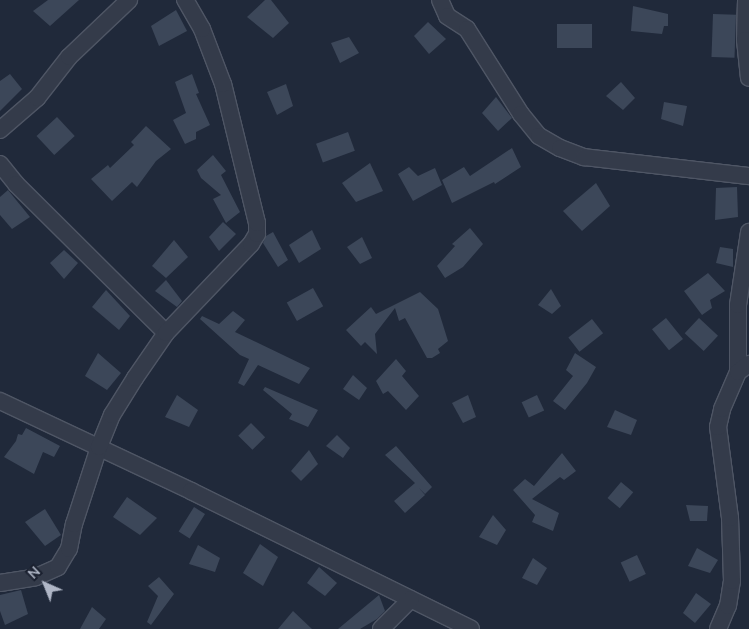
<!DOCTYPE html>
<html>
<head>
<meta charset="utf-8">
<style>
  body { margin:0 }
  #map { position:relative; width:749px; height:629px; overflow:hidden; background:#20293a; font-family:"Nunito Sans",sans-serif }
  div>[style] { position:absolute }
  .building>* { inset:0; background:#3c4759; transform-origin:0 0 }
  .roads { filter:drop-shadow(1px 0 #4f5665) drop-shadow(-1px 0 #4f5665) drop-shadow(0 1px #4f5665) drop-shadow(0 -1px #4f5665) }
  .minor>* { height:16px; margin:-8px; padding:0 8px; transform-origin:8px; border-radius:8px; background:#343b4a }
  span { translate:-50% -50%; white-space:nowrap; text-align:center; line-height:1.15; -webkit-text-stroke:4px #1a202f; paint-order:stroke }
  .north { position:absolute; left:20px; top:559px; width:50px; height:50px; -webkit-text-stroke:4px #1a202f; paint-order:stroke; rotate:316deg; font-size:14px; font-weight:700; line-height:20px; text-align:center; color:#afb6c6 }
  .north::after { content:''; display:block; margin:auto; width:18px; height:22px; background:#afb6c6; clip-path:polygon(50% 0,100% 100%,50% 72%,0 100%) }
</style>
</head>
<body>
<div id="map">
  <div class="building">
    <div style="clip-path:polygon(48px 0,79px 0,50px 26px,33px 11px)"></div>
    <div style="clip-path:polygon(265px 0,271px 0,289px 23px,273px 38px,247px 17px)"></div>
    <div style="clip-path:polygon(633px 6px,668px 14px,668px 26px,664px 26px,662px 34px,631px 31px)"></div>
    <div style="clip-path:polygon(176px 10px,187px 31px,159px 46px,151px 26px)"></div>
    <div style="left:713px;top:14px;width:23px;height:43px;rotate:2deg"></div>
    <div style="clip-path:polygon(428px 22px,446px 39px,429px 54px,414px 36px)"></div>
    <div style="left:557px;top:24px;width:35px;height:24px"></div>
    <div style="clip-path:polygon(349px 37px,359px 53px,340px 63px,331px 43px)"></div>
    <div style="clip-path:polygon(10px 74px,22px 89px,0 111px,0 81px)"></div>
    <div style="clip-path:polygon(192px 74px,199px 93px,196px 94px,210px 125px,196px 132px,196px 139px,185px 144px,173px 120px,186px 113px,175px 82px)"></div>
    <div style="clip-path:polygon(621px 82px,635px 98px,623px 110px,606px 96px)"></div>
    <div style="clip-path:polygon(286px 84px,293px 106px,277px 115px,267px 92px)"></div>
    <div style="clip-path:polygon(496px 97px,512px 118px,498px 131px,482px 113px)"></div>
    <div style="clip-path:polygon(664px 102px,687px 106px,683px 126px,661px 119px)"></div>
    <div style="left:57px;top:117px;width:26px;height:28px;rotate:47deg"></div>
    <div style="clip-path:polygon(146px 126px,171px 149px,156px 161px,137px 187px,132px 182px,112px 201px,91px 179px,108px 165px,110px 168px,134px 145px,131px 142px)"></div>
    <div style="left:348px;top:132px;width:20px;height:34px;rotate:70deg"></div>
    <div style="clip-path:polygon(512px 148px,521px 167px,495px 184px,494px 182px,452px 203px,442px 180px,464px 167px,470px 176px)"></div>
    <div style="clip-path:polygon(213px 155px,226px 171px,221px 175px,240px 212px,226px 223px,213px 199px,221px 195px,201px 178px,197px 170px)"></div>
    <div style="clip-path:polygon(370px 163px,383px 191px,356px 202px,342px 183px)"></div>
    <div style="clip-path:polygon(409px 167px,418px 176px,435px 168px,442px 185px,413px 201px,398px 174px)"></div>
    <div style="clip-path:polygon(596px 183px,610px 206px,582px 231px,563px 211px)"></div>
    <div style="clip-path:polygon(737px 187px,738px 217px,715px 220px,716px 188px)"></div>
    <div style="clip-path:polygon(8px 190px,30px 217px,12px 229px,0 215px,0 197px)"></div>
    <div style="clip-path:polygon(223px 222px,236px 234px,219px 251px,209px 237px)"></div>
    <div style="clip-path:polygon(470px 228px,483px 244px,463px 267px,445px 278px,437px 266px,455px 246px,452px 244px)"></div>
    <div style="clip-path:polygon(312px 230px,321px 249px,299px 263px,289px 245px)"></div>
    <div style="clip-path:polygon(273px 232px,288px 260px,278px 267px,263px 243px,266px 236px)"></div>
    <div style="clip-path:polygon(362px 237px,372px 258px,360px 264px,347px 247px)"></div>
    <div style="clip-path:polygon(174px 240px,188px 257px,166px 278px,152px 266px)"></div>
    <div style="clip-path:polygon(720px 247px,733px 249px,733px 267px,716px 263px)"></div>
    <div style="clip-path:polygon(64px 250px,78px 263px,64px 279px,50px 263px)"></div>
    <div style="clip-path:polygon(708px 273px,725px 291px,710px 300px,712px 308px,702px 315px,684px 291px)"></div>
    <div style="clip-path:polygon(166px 280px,182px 301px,177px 307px,155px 291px)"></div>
    <div style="left:313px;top:288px;width:21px;height:30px;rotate:61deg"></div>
    <div style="clip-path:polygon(551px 289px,561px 306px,552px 314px,538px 305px)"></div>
    <div style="clip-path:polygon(106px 290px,130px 316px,119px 330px,92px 307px)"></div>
    <div style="clip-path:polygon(420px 292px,438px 309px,448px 341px,438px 349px,440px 353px,432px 358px,427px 358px,405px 318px,399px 321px,395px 308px,375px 334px,377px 354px,365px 342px,361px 346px,346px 330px,371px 307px,376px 314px)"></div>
    <div style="clip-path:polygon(233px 311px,245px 320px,235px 332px,310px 368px,299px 384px,258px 365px,244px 386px,238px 383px,249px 359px,240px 355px,200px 319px,202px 316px,219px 324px)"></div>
    <div style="left:666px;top:318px;width:27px;height:18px;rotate:51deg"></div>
    <div style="left:699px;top:318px;width:26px;height:21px;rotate:43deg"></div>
    <div style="left:592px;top:319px;width:18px;height:30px;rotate:52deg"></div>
    <div style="clip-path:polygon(98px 353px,121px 373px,107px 390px,85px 376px)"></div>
    <div style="clip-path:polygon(575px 353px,596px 367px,587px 383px,565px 410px,553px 401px,573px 376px,566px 370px)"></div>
    <div style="clip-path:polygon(396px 359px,406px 371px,402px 376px,419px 396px,406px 410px,388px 391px,383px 394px,376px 381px)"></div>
    <div style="clip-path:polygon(353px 375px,367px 388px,359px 400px,343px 389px)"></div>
    <div style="clip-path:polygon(265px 387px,318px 410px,308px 427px,289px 419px,292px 414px,263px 390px)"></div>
    <div style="clip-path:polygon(177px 395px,198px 410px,189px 427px,165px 417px)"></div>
    <div style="clip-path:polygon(468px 395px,476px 417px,463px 423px,452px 403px)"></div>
    <div style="left:537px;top:395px;width:17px;height:17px;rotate:65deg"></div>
    <div style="clip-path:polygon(615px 410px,637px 420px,631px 435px,607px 427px)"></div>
    <div style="left:251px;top:423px;width:20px;height:18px;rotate:45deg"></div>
    <div style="clip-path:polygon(26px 428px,60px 446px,54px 457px,43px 452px,34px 474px,4px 457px,16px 441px,18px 434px,22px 435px)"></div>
    <div style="clip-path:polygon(337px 435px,350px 448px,343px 458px,326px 446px)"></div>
    <div style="clip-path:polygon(396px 446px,432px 487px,425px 494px,419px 488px,425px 495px,405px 513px,394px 501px,415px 483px,385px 455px)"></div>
    <div style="clip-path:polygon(309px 450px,318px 464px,301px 481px,291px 471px)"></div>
    <div style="clip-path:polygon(562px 453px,576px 471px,564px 480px,560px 477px,532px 499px,559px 513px,553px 531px,532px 522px,535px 515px,513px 490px,525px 479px,534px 486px)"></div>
    <div style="left:621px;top:482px;width:16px;height:21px;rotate:40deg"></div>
    <div style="clip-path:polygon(127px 497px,157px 518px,140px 535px,113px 517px)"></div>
    <div style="clip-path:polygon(686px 505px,708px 506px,707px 521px,690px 521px)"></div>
    <div style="left:194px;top:507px;width:13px;height:29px;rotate:32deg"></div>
    <div style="clip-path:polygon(45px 509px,61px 535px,45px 546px,25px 522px)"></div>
    <div style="clip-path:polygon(493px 515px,506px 530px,497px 545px,479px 537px)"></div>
    <div style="clip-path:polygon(260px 544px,278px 557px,263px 586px,243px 573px)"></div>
    <div style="clip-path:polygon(198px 545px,220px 558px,215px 572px,189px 564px)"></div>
    <div style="clip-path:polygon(697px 548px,718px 560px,710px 573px,688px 566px)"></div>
    <div style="left:637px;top:555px;width:21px;height:18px;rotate:65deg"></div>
    <div style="clip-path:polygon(533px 558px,547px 568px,537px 585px,522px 578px)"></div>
    <div style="clip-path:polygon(319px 567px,337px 583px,325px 596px,307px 583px)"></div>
    <div style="clip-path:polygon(159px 577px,174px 594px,151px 625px,147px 622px,158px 596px,148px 586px)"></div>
    <div style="clip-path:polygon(21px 590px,28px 614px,5px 625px,0 611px,0 595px)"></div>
    <div style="clip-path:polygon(696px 593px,711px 604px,695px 623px,683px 613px)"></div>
    <div style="clip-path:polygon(379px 595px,385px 611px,377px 619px,360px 629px,338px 629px)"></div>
    <div style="clip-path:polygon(92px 607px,106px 619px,99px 629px,80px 629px)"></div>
    <div style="clip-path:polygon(293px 611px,312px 629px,278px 629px)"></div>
  </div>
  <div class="roads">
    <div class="minor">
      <div style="left:440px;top:0;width:17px;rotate:66deg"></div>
      <div style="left:447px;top:16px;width:24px;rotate:33deg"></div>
      <div style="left:467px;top:29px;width:101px;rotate:57.6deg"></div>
      <div style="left:521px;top:114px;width:28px;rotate:51deg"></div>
      <div style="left:539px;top:136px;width:24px;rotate:30deg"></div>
      <div style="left:560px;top:148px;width:26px;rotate:21deg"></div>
      <div style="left:584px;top:157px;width:166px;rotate:6.6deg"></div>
      <div style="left:746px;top:0;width:40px;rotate:91.4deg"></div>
      <div style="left:745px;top:40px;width:38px;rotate:84deg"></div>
      <div style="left:0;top:130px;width:49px;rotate:-40.9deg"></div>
      <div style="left:37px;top:98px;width:52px;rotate:-52deg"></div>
      <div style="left:69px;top:57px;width:83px;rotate:-43.5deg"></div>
      <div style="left:0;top:164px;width:26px;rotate:51deg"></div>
      <div style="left:16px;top:184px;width:211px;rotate:44.8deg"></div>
      <div style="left:738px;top:372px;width:67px;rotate:-90deg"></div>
      <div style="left:738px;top:305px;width:74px;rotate:-81.4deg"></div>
      <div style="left:0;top:401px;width:211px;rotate:25.2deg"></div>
      <div style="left:191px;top:491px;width:312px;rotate:26.2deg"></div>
      <div style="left:0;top:583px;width:36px;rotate:-9deg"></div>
      <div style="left:36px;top:577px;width:24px;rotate:-24deg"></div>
      <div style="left:58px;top:567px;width:21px;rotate:-59deg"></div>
      <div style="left:69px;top:549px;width:25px;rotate:-79deg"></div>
      <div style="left:74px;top:524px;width:81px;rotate:-72deg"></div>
      <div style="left:99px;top:447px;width:35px;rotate:-68deg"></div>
      <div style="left:112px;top:415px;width:44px;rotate:-58.1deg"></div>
      <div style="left:135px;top:378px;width:55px;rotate:-55.4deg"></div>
      <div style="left:166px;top:333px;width:123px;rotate:-46.3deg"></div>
      <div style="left:251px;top:244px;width:12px;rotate:-59deg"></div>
      <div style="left:257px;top:234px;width:11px;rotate:-90deg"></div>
      <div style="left:257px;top:223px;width:143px;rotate:-103.7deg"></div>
      <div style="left:223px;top:84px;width:59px;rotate:-110.9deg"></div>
      <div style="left:202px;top:29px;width:34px;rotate:-120deg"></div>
      <div style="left:381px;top:629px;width:42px;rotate:-45deg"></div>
      <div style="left:718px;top:629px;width:25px;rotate:-67deg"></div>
      <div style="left:728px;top:606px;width:25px;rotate:-81deg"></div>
      <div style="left:732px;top:581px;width:63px;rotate:-91.8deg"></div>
      <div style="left:730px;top:518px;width:92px;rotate:-97.5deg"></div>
      <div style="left:718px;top:427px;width:18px;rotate:-77deg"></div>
      <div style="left:722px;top:409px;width:40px;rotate:-66.6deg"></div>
      <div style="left:738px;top:372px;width:14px;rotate:-36deg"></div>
    </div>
  </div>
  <div class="north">N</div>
</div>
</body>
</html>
